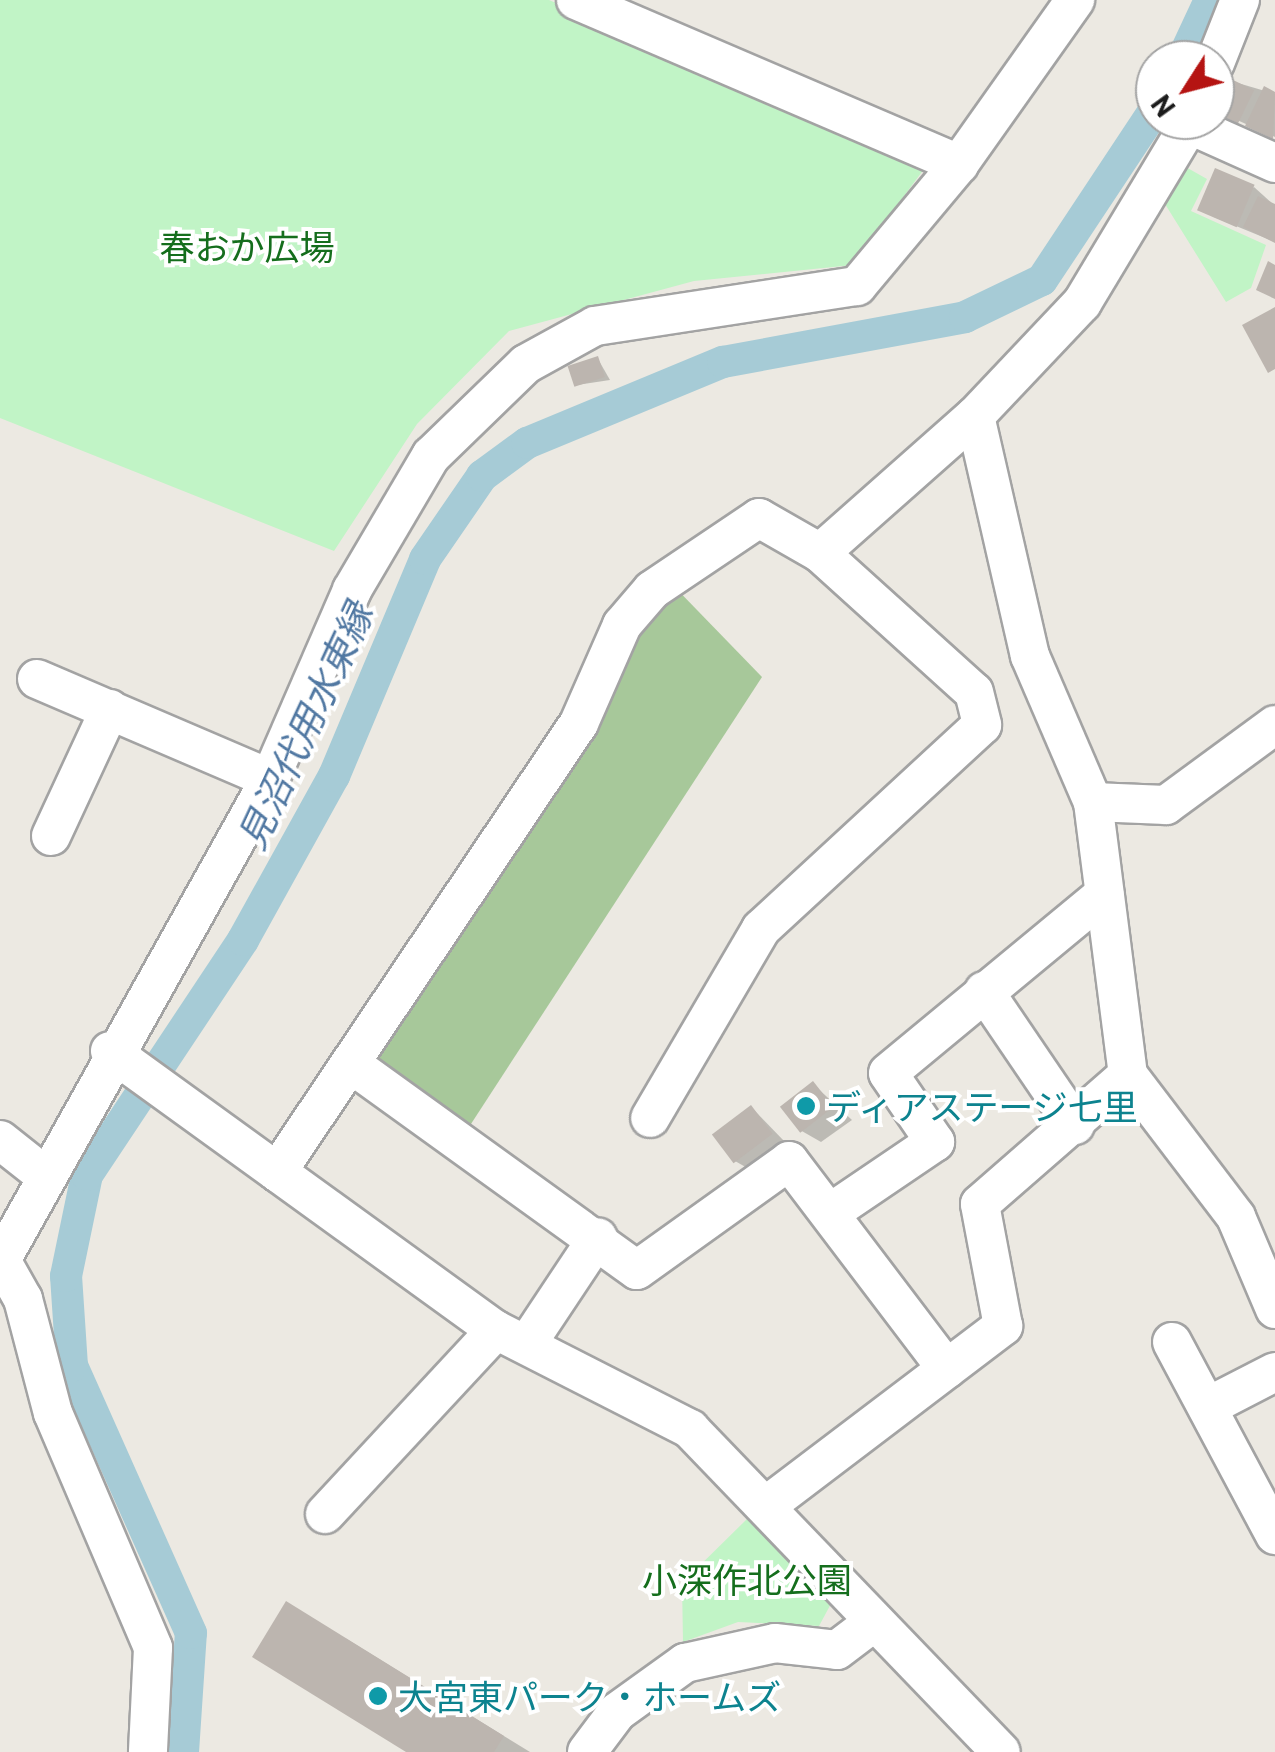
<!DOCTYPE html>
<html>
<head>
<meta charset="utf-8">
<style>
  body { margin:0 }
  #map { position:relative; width:1275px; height:1752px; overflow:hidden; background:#ece9e2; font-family:Barlow,"Noto Sans JP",sans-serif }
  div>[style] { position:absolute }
  .forest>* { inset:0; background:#a7c89a }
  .park>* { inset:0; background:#c1f4c6 }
  .shadow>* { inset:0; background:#0003 }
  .canal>* { height:32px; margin:-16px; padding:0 16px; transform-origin:16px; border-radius:16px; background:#a6cbd6 }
  .building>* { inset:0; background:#bcb5af; transform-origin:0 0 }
  .roads { filter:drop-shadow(2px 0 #a3a3a3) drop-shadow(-2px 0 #a3a3a3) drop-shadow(0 2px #a3a3a3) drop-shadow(0 -2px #a3a3a3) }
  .street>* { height:38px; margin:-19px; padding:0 19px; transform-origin:19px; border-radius:19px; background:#fff }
  .dots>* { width:28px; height:28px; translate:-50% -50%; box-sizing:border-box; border:5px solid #fff; border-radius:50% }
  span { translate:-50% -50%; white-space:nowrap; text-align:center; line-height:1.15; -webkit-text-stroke:8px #fff; paint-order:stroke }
  .park-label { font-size:35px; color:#156e1d }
  .culture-label { font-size:35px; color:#0d838f }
  .left { translate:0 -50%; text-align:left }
  .water-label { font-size:38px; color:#5178a2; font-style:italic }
  .north { position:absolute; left:1135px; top:40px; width:100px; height:100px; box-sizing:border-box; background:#fff; border:2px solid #a4a4a4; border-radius:50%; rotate:234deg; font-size:28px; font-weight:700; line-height:40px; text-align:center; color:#1c1c1c }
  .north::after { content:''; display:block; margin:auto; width:35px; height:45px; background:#b51412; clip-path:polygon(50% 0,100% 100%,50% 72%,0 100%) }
</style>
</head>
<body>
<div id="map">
  <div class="forest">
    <div style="clip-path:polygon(665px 577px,762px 677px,469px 1127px,371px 1053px)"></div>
  </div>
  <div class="park">
    <div style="clip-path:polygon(0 0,549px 0,927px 165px,853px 265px,694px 281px,509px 331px,417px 424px,334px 551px,0 418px)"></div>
    <div style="clip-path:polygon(1184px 166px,1207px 179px,1191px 211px,1266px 245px,1251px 288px,1226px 302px,1165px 204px)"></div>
    <div style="clip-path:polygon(747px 1519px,833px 1600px,819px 1626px,738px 1622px,683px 1642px,682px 1583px)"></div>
  </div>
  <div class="shadow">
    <div style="clip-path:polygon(1231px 81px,1275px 94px,1275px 137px,1217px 111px)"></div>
    <div style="clip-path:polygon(1254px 187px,1275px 206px,1275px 242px,1214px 217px)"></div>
    <div style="clip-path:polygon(598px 359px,610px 380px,577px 385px)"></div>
    <div style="clip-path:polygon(813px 1084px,852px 1120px,821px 1142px,800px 1130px)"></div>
    <div style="clip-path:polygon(752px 1108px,785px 1142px,749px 1169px,735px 1161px)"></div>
    <div style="clip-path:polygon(345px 1638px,530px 1752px,411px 1752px)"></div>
  </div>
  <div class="canal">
    <div style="left:1182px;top:60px;width:66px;rotate:-65deg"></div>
    <div style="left:183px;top:1752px;width:119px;rotate:-86.2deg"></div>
    <div style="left:191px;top:1633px;width:292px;rotate:-114deg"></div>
    <div style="left:72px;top:1366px;width:90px;rotate:-93.8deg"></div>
    <div style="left:66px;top:1276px;width:103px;rotate:-78.3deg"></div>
    <div style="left:87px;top:1175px;width:282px;rotate:-56.4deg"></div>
    <div style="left:243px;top:940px;width:188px;rotate:-61deg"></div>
    <div style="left:334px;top:776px;width:235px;rotate:-67.2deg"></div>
    <div style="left:425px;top:559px;width:101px;rotate:-55.5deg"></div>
    <div style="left:482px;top:476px;width:56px;rotate:-36.3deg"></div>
    <div style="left:527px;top:443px;width:212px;rotate:-22.5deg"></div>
    <div style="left:723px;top:362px;width:246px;rotate:-10.5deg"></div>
    <div style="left:965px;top:317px;width:85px;rotate:-25.7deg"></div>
    <div style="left:1042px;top:280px;width:205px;rotate:-56.5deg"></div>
  </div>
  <div class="building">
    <div style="left:1229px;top:78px;width:28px;height:37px;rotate:26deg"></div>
    <div style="clip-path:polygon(1264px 86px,1275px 92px,1273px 139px,1245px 126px)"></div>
    <div style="left:1215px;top:168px;width:43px;height:46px;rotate:23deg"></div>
    <div style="clip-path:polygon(1258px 196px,1275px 204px,1275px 243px,1243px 227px)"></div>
    <div style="clip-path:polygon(1268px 261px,1275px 265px,1275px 299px,1256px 290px)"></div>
    <div style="clip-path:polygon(1275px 307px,1275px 369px,1268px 373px,1242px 325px)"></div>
    <div style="left:598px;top:356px;width:22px;height:32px;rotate:72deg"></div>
    <div style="left:813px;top:1081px;width:33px;height:42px;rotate:52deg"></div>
    <div style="left:751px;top:1105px;width:36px;height:49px;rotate:53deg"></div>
    <div style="clip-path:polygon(286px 1601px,504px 1736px,494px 1752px,406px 1752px,252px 1657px)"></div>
  </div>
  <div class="roads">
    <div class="street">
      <div style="left:576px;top:0;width:417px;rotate:23.2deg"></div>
      <div style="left:1215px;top:63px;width:68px;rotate:-68.4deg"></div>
      <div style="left:1190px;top:125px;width:93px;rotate:24.1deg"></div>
      <div style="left:975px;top:416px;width:246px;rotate:77.1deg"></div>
      <div style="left:1030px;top:656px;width:159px;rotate:66.7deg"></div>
      <div style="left:1093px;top:802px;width:275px;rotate:82.7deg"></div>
      <div style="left:1128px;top:1075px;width:178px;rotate:52.7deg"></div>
      <div style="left:1236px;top:1217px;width:100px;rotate:67deg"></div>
      <div style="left:820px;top:553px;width:207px;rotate:-41.5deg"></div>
      <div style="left:975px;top:416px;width:156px;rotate:-46.6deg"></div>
      <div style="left:1082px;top:303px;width:214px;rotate:-59deg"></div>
      <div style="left:37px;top:679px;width:254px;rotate:23.2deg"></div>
      <div style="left:1093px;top:802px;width:73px;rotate:2.4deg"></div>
      <div style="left:1166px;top:805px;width:135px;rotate:-36.3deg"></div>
      <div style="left:51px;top:836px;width:140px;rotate:-65.1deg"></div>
      <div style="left:984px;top:991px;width:162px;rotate:55.8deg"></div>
      <div style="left:110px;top:1051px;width:476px;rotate:35.9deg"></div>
      <div style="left:496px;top:1330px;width:218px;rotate:27deg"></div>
      <div style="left:690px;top:1429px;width:448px;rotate:46.1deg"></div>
      <div style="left:351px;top:1064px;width:352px;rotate:35.8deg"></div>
      <div style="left:637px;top:1270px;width:187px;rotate:-35.6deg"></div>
      <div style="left:789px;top:1161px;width:261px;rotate:52.8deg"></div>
      <div style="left:0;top:1140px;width:55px;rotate:38.3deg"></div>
      <div style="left:277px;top:1172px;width:541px;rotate:-56.07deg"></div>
      <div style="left:579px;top:723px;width:107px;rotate:-66.3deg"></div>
      <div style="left:622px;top:625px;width:46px;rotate:-49.4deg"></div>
      <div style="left:652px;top:590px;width:129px;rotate:-33.9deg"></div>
      <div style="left:759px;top:518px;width:70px;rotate:29.8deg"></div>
      <div style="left:820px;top:553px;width:207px;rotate:42.1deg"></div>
      <div style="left:974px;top:692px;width:34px;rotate:76deg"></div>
      <div style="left:982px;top:725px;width:301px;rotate:137.3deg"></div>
      <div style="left:761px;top:929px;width:219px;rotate:120.4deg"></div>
      <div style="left:830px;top:1213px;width:127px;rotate:-34.1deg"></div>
      <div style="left:935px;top:1142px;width:83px;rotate:-124.3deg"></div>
      <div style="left:888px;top:1073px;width:281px;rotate:-39.6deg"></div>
      <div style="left:1px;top:1260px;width:45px;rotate:60.6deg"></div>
      <div style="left:23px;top:1299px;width:118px;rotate:75.3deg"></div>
      <div style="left:53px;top:1413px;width:255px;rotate:66.9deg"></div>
      <div style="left:153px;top:1648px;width:104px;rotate:92.8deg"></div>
      <div style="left:0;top:1262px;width:553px;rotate:-60.79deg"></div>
      <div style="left:270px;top:779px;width:206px;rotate:-66.5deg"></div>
      <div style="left:352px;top:590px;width:156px;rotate:-59.5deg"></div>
      <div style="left:431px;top:456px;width:132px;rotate:-44.1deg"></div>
      <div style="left:526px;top:364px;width:79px;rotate:-28.8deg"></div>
      <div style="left:595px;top:326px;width:265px;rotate:-8.7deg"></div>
      <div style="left:857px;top:286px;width:159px;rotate:-50.1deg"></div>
      <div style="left:959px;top:164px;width:201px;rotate:-54.7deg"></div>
      <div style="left:1172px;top:1342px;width:219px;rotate:61.9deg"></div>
      <div style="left:527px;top:1344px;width:128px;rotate:-56.4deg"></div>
      <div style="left:1209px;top:1406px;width:74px;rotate:-27.3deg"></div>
      <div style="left:766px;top:1506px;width:298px;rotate:-37.2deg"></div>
      <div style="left:1003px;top:1326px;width:124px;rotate:-100.7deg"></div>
      <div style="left:980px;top:1204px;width:196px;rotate:-41.1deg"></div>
      <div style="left:325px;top:1514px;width:251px;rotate:-47.1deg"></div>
      <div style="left:587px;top:1752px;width:50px;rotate:-53.1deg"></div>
      <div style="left:617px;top:1712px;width:84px;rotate:-35.8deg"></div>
      <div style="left:685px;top:1663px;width:92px;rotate:-12.5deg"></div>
      <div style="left:775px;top:1643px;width:62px;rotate:6.4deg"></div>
      <div style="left:837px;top:1650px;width:46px;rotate:-37.1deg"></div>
    </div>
  </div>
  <div class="dots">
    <div style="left:806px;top:1106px;background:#0f9aa8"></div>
    <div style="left:378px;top:1696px;background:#0f9aa8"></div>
  </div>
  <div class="park-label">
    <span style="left:247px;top:246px">春おか広場</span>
    <span style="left:747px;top:1579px">小深作北公園</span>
  </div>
  <div class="culture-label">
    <span class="left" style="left:826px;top:1106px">ディアステージ七里</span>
    <span class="left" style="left:398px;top:1696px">大宮東パーク・ホームズ</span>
  </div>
  <div class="water-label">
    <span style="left:305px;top:726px;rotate:-65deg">見沼代用水東縁</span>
  </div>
  <div class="north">N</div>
</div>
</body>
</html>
